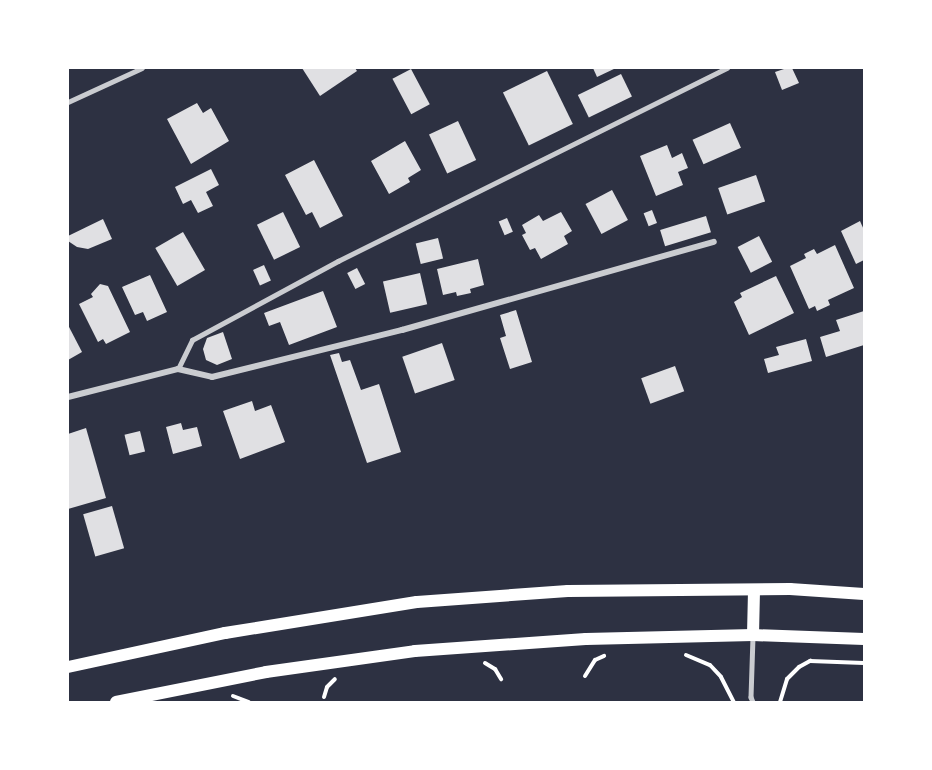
<!DOCTYPE html>
<html>
<head>
<meta charset="utf-8">
<style>
  body { margin:0 }
  #map { position:relative; width:932px; height:770px; overflow:hidden; background:#2d3142; font-family:Overpass,sans-serif }
  div>[style] { position:absolute }
  .building>* { inset:0; background:#e0e0e3; transform-origin:0 0 }
  .path>* { height:4px; margin:-2px; padding:0 2px; transform-origin:2px; border-radius:2px; background:#fff }
  .service>* { height:4.5px; margin:-2.25px; padding:0 2.25px; transform-origin:2.25px; border-radius:2.25px; background:#caccd0 }
  .minor>* { height:6px; margin:-3px; padding:0 3px; transform-origin:3px; border-radius:3px; background:#caccd0 }
  .secondary>* { height:12px; margin:-6px; padding:0 6px; transform-origin:6px; border-radius:6px; background:#fff }
  span { translate:-50% -50%; white-space:nowrap; text-align:center; line-height:1.15; -webkit-text-stroke:6px #fff; paint-order:stroke }
  .frame { position:absolute; inset:0; border:69px solid #fff; pointer-events:none }
</style>
</head>
<body>
<div id="map">
  <div class="building">
    <div style="clip-path:polygon(302px 68px,355px 68px,357px 71px,320px 96px)"></div>
    <div style="clip-path:polygon(593px 68px,616px 68px,597px 77px)"></div>
    <div style="clip-path:polygon(787px 68px,792px 68px,799px 83px,782px 90px,775px 72px)"></div>
    <div style="left:411px;top:69px;width:40px;height:21px;rotate:62deg"></div>
    <div style="left:547px;top:71px;width:59px;height:49px;rotate:64deg"></div>
    <div style="left:621px;top:74px;width:25px;height:48px;rotate:64deg"></div>
    <div style="clip-path:polygon(197px 103px,203px 113px,211px 108px,229px 141px,191px 164px,167px 119px)"></div>
    <div style="left:458px;top:121px;width:43px;height:32px;rotate:65deg"></div>
    <div style="left:730px;top:123px;width:27px;height:41px;rotate:66deg"></div>
    <div style="clip-path:polygon(405px 141px,421px 170px,408px 178px,410px 182px,389px 194px,371px 161px)"></div>
    <div style="clip-path:polygon(667px 145px,672px 158px,682px 153px,688px 168px,678px 172px,683px 185px,656px 196px,640px 156px)"></div>
    <div style="clip-path:polygon(314px 160px,343px 216px,320px 228px,312px 212px,306px 215px,285px 175px)"></div>
    <div style="clip-path:polygon(211px 169px,219px 185px,206px 192px,213px 206px,198px 213px,191px 200px,183px 204px,175px 187px)"></div>
    <div style="left:756px;top:175px;width:28px;height:40px;rotate:71deg"></div>
    <div style="left:612px;top:190px;width:34px;height:30px;rotate:62deg"></div>
    <div style="left:652px;top:210px;width:14px;height:9px;rotate:69deg"></div>
    <div style="left:283px;top:212px;width:39px;height:29px;rotate:64deg"></div>
    <div style="clip-path:polygon(561px 212px,572px 231px,564px 236px,568px 244px,541px 259px,535px 248px,530px 250px,522px 235px,526px 233px,522px 225px,539px 215px,543px 221px)"></div>
    <div style="left:706px;top:216px;width:17px;height:48px;rotate:73deg"></div>
    <div style="left:507px;top:218px;width:15px;height:9px;rotate:67deg"></div>
    <div style="clip-path:polygon(103px 219px,112px 239px,88px 249px,77px 247px,68px 241px,68px 236px)"></div>
    <div style="clip-path:polygon(860px 221px,864px 230px,864px 260px,856px 264px,841px 231px)"></div>
    <div style="left:183px;top:232px;width:44px;height:32px;rotate:60deg"></div>
    <div style="left:759px;top:236px;width:29px;height:24px;rotate:63deg"></div>
    <div style="left:438px;top:238px;width:21px;height:23px;rotate:76deg"></div>
    <div style="clip-path:polygon(835px 245px,854px 288px,828px 300px,830px 305px,817px 311px,815px 306px,809px 309px,790px 266px,806px 258px,804px 254px,814px 249px,817px 254px)"></div>
    <div style="clip-path:polygon(478px 259px,484px 285px,470px 289px,471px 293px,457px 296px,456px 292px,443px 295px,437px 269px)"></div>
    <div style="left:264px;top:265px;width:17px;height:12px;rotate:66deg"></div>
    <div style="left:357px;top:268px;width:18px;height:11px;rotate:63deg"></div>
    <div style="left:420px;top:273px;width:32px;height:38px;rotate:77deg"></div>
    <div style="clip-path:polygon(150px 275px,167px 312px,147px 321px,143px 312px,135px 315px,122px 287px)"></div>
    <div style="clip-path:polygon(776px 276px,794px 313px,749px 335px,734px 302px,742px 297px,740px 293px)"></div>
    <div style="clip-path:polygon(100px 284px,108px 286px,130px 332px,106px 344px,103px 339px,98px 342px,79px 304px,93px 297px,91px 294px)"></div>
    <div style="clip-path:polygon(323px 291px,337px 327px,289px 345px,280px 322px,269px 326px,264px 313px)"></div>
    <div style="clip-path:polygon(516px 310px,532px 362px,510px 369px,500px 338px,506px 336px,500px 315px)"></div>
    <div style="clip-path:polygon(864px 311px,864px 345px,826px 357px,820px 337px,840px 331px,836px 320px)"></div>
    <div style="clip-path:polygon(68px 325px,82px 352px,68px 360px)"></div>
    <div style="clip-path:polygon(223px 332px,232px 359px,217px 365px,206px 360px,203px 349px,207px 338px)"></div>
    <div style="clip-path:polygon(806px 339px,812px 361px,768px 373px,764px 359px,779px 355px,776px 347px)"></div>
    <div style="left:442px;top:343px;width:39px;height:42px;rotate:71deg"></div>
    <div style="clip-path:polygon(339px 353px,342px 362px,350px 360px,361px 390px,379px 384px,401px 452px,367px 463px,330px 355px)"></div>
    <div style="left:675px;top:366px;width:27px;height:36px;rotate:70deg"></div>
    <div style="clip-path:polygon(252px 401px,255px 411px,271px 405px,285px 442px,240px 459px,223px 411px)"></div>
    <div style="clip-path:polygon(181px 423px,183px 430px,197px 427px,202px 446px,173px 454px,166px 427px)"></div>
    <div style="clip-path:polygon(86px 428px,106px 498px,68px 509px,68px 434px)"></div>
    <div style="left:140px;top:431px;width:21px;height:16px;rotate:76deg"></div>
    <div style="left:112px;top:506px;width:44px;height:30px;rotate:74deg"></div>
  </div>
  <div class="path">
    <div style="left:686px;top:655px;width:26px;rotate:23deg"></div>
    <div style="left:710px;top:665px;width:16px;rotate:47deg"></div>
    <div style="left:721px;top:677px;width:28px;rotate:63deg"></div>
    <div style="left:485px;top:663px;width:12px;rotate:31deg"></div>
    <div style="left:495px;top:669px;width:12px;rotate:59deg"></div>
    <div style="left:585px;top:676px;width:19px;rotate:-58deg"></div>
    <div style="left:595px;top:660px;width:10px;rotate:-24deg"></div>
    <div style="left:233px;top:696px;width:17px;rotate:21deg"></div>
    <div style="left:324px;top:697px;width:10px;rotate:-73deg"></div>
    <div style="left:327px;top:687px;width:11px;rotate:-45deg"></div>
    <div style="left:780px;top:702px;width:24px;rotate:-73deg"></div>
    <div style="left:787px;top:679px;width:17px;rotate:-45deg"></div>
    <div style="left:799px;top:667px;width:13px;rotate:-29deg"></div>
    <div style="left:810px;top:661px;width:54px;rotate:2.1deg"></div>
  </div>
  <div class="service">
    <div style="left:68px;top:102px;width:81px;rotate:-24.7deg"></div>
    <div style="left:178px;top:369px;width:32px;rotate:-64deg"></div>
    <div style="left:192px;top:340px;width:166px;rotate:-28.4deg"></div>
    <div style="left:338px;top:261px;width:434px;rotate:-26.4deg"></div>
    <div style="left:753px;top:637px;width:60px;rotate:91.9deg"></div>
    <div style="left:751px;top:697px;width:5px;rotate:68deg"></div>
  </div>
  <div class="minor">
    <div style="left:68px;top:397px;width:114px;rotate:-14.3deg"></div>
    <div style="left:178px;top:369px;width:35px;rotate:13deg"></div>
    <div style="left:212px;top:377px;width:196px;rotate:-13.9deg"></div>
    <div style="left:402px;top:330px;width:324px;rotate:-15.8deg"></div>
  </div>
  <div class="secondary">
    <div style="left:753px;top:635px;width:45px;rotate:-88.7deg"></div>
    <div style="left:68px;top:667px;width:161px;rotate:-12.2deg"></div>
    <div style="left:225px;top:633px;width:194px;rotate:-9.2deg"></div>
    <div style="left:417px;top:602px;width:151px;rotate:-4.2deg"></div>
    <div style="left:568px;top:591px;width:222px;rotate:-0.5deg"></div>
    <div style="left:790px;top:589px;width:74px;rotate:3.9deg"></div>
    <div style="left:116px;top:702px;width:153px;rotate:-11.3deg"></div>
    <div style="left:266px;top:672px;width:150px;rotate:-8deg"></div>
    <div style="left:415px;top:651px;width:171px;rotate:-4deg"></div>
    <div style="left:586px;top:639px;width:167px;rotate:-1.4deg"></div>
    <div style="left:753px;top:635px;width:111px;rotate:2.1deg"></div>
  </div>
  <div class="frame"></div>
</div>
</body>
</html>
